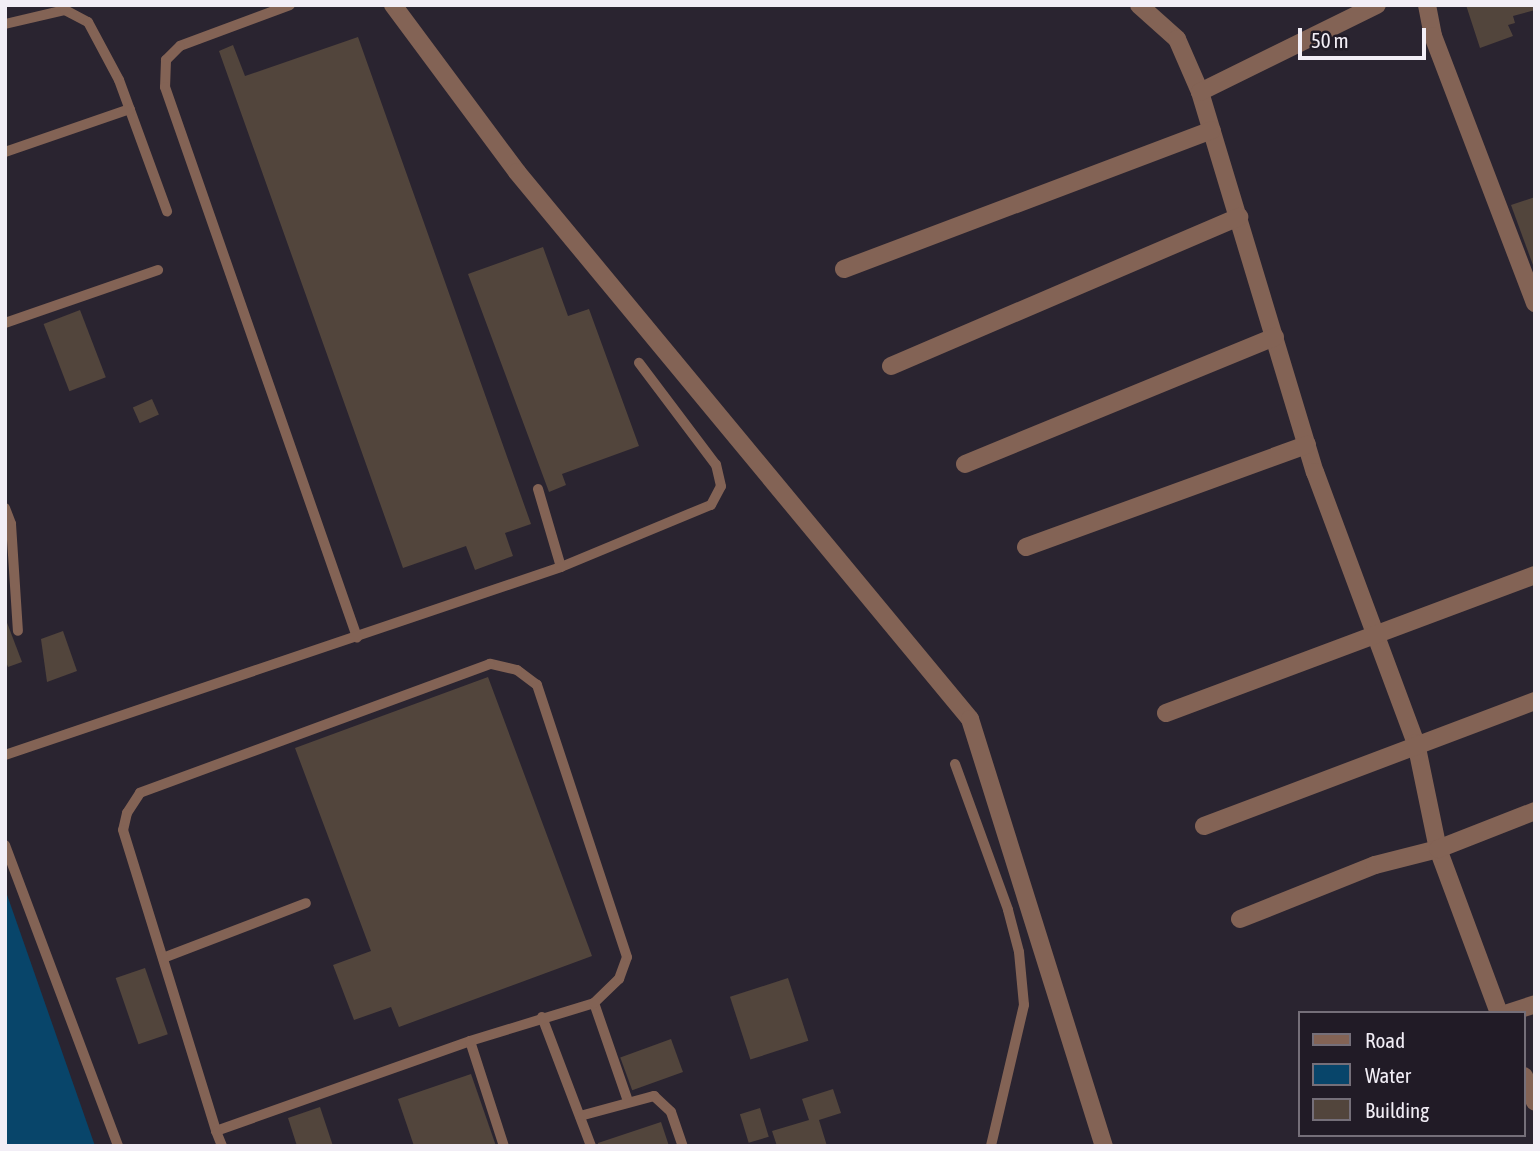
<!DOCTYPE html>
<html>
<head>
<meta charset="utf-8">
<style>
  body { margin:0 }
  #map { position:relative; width:1540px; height:1151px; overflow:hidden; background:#2a2430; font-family:"Asap Condensed",sans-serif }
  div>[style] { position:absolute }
  .water>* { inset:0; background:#08456a }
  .building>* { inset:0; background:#52453c; transform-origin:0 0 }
  .lane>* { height:10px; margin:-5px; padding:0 5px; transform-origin:5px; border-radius:5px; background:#836355 }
  .street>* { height:18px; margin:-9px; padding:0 9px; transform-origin:9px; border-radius:9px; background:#836355 }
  span { translate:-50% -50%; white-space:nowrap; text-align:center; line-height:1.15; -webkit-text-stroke:5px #211b26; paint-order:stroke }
  .frame { position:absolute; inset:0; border:7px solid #f2eef6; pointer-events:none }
  .legend { position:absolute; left:1298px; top:1011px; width:228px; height:126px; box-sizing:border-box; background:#211b26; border:2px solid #756f79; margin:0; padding:9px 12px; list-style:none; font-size:21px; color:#f2eef6 }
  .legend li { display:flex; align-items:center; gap:14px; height:35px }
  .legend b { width:35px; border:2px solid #756f79 }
  .scale { position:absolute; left:1298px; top:28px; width:128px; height:32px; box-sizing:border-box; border:4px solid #f2eef6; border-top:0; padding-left:9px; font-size:21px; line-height:24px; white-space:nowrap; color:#f2eef6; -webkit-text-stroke:5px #211b26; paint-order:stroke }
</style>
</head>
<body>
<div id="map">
  <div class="water">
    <div style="clip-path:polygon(5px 889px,95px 1146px,5px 1146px)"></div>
  </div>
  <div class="building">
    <div style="clip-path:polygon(1466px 5px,1535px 5px,1535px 10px,1513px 16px,1515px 23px,1508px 25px,1513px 36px,1480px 48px)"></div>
    <div style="clip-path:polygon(358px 37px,531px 524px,505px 533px,513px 556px,475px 570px,466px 546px,403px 568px,219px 51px,233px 45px,245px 76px)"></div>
    <div style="clip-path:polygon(1535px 197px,1535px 265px,1533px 265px,1511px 205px)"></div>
    <div style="clip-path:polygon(543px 247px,568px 316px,589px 309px,639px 446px,562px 474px,566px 485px,549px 492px,468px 274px)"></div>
    <div style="left:80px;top:310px;width:72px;height:39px;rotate:69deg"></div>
    <div style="left:152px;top:399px;width:17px;height:21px;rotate:66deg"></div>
    <div style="clip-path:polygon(6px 620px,22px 662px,8px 667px,5px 659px)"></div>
    <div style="clip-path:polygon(63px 631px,77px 671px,47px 682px,41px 639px)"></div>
    <div style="clip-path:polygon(488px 677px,592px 956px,399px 1027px,391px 1007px,354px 1020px,333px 965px,371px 951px,295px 748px)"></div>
    <div style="left:145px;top:968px;width:70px;height:31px;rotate:71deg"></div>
    <div style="left:788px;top:978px;width:66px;height:61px;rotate:72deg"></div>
    <div style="left:671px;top:1039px;width:35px;height:54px;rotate:70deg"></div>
    <div style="clip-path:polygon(471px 1074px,496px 1146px,414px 1146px,398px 1099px)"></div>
    <div style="clip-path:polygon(833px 1089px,841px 1113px,819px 1120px,827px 1146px,777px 1146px,772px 1131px,809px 1120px,802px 1099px)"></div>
    <div style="clip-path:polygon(320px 1107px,333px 1146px,297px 1146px,288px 1118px)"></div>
    <div style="left:760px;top:1108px;width:30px;height:21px;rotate:73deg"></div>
    <div style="clip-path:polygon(661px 1122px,669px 1146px,598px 1146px,598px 1143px)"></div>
  </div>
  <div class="lane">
    <div style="left:290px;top:5px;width:117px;rotate:159.6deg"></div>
    <div style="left:180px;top:46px;width:20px;rotate:135deg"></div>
    <div style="left:166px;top:60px;width:27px;rotate:92deg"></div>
    <div style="left:165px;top:87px;width:583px;rotate:70.76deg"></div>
    <div style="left:5px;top:24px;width:62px;rotate:-13.1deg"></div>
    <div style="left:65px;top:10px;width:26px;rotate:28deg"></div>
    <div style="left:88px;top:22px;width:66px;rotate:61.9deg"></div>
    <div style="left:119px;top:80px;width:140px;rotate:69.9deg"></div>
    <div style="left:5px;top:152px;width:132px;rotate:-19deg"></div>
    <div style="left:5px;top:323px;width:162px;rotate:-19.1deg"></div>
    <div style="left:538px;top:489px;width:81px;rotate:73.6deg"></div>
    <div style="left:5px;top:508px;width:17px;rotate:69deg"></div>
    <div style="left:11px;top:524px;width:107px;rotate:86.3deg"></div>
    <div style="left:5px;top:755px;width:587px;rotate:-18.68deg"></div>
    <div style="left:561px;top:567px;width:162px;rotate:-22.5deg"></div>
    <div style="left:711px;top:505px;width:21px;rotate:-62deg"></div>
    <div style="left:721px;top:486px;width:22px;rotate:-103deg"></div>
    <div style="left:716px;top:465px;width:128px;rotate:-127deg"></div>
    <div style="left:955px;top:764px;width:155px;rotate:70deg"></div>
    <div style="left:1008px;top:910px;width:43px;rotate:75.3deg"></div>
    <div style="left:1019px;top:952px;width:53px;rotate:84.6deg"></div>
    <div style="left:1024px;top:1005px;width:145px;rotate:103.2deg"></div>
    <div style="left:5px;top:845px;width:322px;rotate:69.4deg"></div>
    <div style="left:163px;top:958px;width:153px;rotate:-21deg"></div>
    <div style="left:594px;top:1003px;width:104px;rotate:70.9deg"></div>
    <div style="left:542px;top:1017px;width:138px;rotate:69.2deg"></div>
    <div style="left:470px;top:1041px;width:110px;rotate:72.1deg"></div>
    <div style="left:580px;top:1116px;width:77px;rotate:-15.1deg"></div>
    <div style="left:654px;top:1096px;width:23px;rotate:43deg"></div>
    <div style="left:671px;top:1112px;width:36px;rotate:71deg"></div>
    <div style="left:216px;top:1131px;width:269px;rotate:-19.5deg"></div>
    <div style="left:470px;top:1041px;width:130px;rotate:-17deg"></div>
    <div style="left:594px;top:1003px;width:35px;rotate:-44deg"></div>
    <div style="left:619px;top:979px;width:23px;rotate:-70deg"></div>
    <div style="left:627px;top:957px;width:287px;rotate:-108.3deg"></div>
    <div style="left:537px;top:685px;width:25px;rotate:-143deg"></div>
    <div style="left:517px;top:670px;width:28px;rotate:-167deg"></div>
    <div style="left:490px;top:664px;width:373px;rotate:159.8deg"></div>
    <div style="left:140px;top:793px;width:24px;rotate:123deg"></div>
    <div style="left:127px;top:813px;width:17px;rotate:103deg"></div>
    <div style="left:123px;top:830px;width:315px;rotate:72.8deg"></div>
    <div style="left:216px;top:1131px;width:16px;rotate:68deg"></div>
  </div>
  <div class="street">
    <div style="left:393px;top:5px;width:208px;rotate:53.4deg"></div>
    <div style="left:517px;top:172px;width:710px;rotate:50.37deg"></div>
    <div style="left:970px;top:719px;width:448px;rotate:72.6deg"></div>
    <div style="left:1139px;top:5px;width:51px;rotate:41.8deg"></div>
    <div style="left:1177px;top:39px;width:58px;rotate:66.5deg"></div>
    <div style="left:1200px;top:92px;width:397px;rotate:73.2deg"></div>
    <div style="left:1315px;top:472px;width:289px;rotate:69.6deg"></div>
    <div style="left:1416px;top:743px;width:108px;rotate:78.3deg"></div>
    <div style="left:1438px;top:849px;width:175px;rotate:69.6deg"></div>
    <div style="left:1427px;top:5px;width:32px;rotate:79deg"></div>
    <div style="left:1433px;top:36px;width:286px;rotate:69.1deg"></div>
    <div style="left:1200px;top:92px;width:197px;rotate:-26.2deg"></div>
    <div style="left:844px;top:269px;width:393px;rotate:-20.7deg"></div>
    <div style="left:891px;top:366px;width:379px;rotate:-23.2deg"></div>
    <div style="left:965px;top:464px;width:335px;rotate:-22.3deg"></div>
    <div style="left:1026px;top:547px;width:299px;rotate:-20deg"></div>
    <div style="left:1166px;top:713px;width:394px;rotate:-20.5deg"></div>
    <div style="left:1204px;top:826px;width:354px;rotate:-20.7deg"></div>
    <div style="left:1240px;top:919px;width:145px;rotate:-21.8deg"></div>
    <div style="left:1375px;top:865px;width:65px;rotate:-14.3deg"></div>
    <div style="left:1438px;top:849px;width:104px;rotate:-21.4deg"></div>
    <div style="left:1508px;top:1013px;width:28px;rotate:-18deg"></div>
    <div style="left:1524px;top:1076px;width:28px;rotate:67deg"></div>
  </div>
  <div class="frame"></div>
  <ul class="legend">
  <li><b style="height:9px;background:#836355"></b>Road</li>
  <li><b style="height:19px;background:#08456a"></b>Water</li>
  <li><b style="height:19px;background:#52453c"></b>Building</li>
  </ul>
  <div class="scale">50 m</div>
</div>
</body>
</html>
